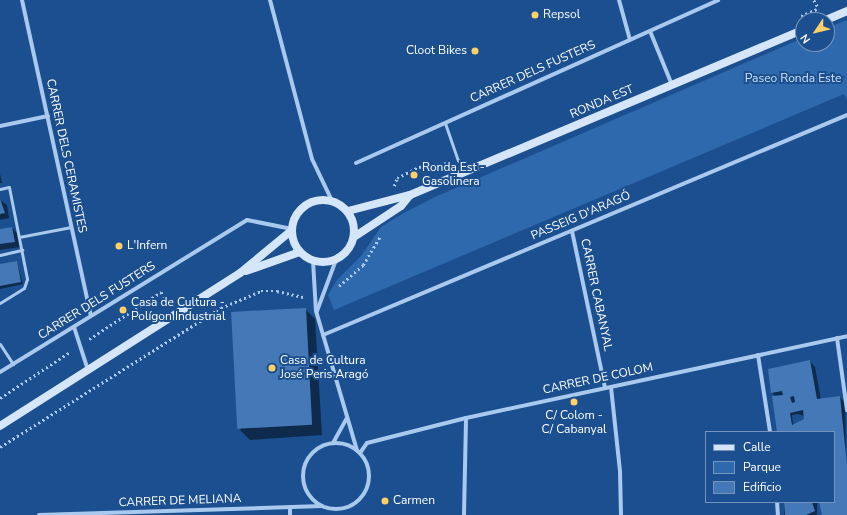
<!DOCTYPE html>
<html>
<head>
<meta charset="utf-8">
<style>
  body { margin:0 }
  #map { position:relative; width:847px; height:515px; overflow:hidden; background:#1b4f8f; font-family:"Nunito Sans",sans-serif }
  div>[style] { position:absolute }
  .green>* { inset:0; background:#2e69ad }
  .shadow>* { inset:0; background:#0007; transform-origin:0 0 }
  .building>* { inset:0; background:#4478b7; transform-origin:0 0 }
  .path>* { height:2.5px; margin-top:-1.25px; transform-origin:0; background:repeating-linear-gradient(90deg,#a9c9ee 0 2px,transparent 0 5px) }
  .lane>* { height:3px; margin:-1.5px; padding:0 1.5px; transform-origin:1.5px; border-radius:1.5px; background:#a9c9ee }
  .street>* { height:4px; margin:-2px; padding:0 2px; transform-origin:2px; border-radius:2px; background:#a9c9ee }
  .street>.ring { margin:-2px; padding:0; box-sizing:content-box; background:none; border:4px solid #a9c9ee; border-radius:50% }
  .secondary>* { height:8px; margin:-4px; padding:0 4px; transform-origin:4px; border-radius:4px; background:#d6e6fa }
  .secondary>.ring { margin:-4px; padding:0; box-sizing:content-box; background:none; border:8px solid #d6e6fa; border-radius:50% }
  .dots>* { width:11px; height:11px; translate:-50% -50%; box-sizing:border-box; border:2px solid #1b4f8f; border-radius:50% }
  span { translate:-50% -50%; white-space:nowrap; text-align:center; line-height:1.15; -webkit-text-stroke:4px #1b4f8f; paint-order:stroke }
  .poi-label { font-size:12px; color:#fff }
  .left { translate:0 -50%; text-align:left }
  .right { translate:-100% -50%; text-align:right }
  .street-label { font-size:12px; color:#fff }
  .park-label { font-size:12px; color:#cfe3fa }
  .legend { position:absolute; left:705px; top:431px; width:130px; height:72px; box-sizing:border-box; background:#1b4f8f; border:1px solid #7695bc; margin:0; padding:5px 7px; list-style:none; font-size:12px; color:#fff }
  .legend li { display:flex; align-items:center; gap:8px; height:20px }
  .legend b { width:20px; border:1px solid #7695bc }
  .north { position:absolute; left:795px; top:12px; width:40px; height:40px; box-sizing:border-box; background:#1b4f8f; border:1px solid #7695bc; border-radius:50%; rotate:235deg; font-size:11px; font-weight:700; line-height:16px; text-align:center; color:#fff }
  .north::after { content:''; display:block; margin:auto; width:14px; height:18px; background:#ffd166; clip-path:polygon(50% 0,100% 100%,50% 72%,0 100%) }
</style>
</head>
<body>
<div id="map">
  <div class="green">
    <div style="clip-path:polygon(847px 20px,847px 100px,844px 94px,334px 310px,328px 295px,337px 280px,361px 256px,381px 227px,404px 213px,435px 197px,803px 38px,803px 44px,827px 44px,827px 28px)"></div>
  </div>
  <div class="shadow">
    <div style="clip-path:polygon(0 174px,2px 183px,0 183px)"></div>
    <div style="clip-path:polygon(0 200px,7px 205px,9px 218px,0 220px)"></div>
    <div style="clip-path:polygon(12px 228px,17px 233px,20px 247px,0 250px,0 230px)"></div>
    <div style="clip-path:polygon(17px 262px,23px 284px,0 289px,0 265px)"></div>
    <div style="clip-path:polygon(305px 309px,315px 319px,322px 435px,250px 440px,240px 430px)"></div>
    <div style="clip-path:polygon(evenodd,810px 361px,815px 367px,821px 400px,840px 397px,845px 402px,847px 515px,824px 515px,820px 502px,834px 502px,834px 432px,778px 432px,776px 397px,772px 393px,810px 361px,798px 414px,805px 416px,805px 420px,793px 425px,792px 415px,798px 414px)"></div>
    <div style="left:784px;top:502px;width:33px;height:13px"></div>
  </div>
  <div class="building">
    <div style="clip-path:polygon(0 199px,5px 213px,0 214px)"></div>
    <div style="clip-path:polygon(12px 227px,15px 242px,0 244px,0 229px)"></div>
    <div style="clip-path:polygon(17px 261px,21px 282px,0 286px,0 264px)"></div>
    <div style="left:306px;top:308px;width:117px;height:75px;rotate:87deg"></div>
    <div style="clip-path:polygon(evenodd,810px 360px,817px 399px,840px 396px,847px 465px,847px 515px,822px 515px,819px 502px,834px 502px,834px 432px,777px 432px,772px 396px,783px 395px,782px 391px,771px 393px,768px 369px,810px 360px,794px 396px,795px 402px,792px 403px,790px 397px,794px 396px,810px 360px,803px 410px,804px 419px,792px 425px,790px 413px,803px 410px)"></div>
    <div style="clip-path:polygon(784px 502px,812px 502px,815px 511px,806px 515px,785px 515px)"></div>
  </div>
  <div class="path">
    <div style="left:814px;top:0;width:10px;rotate:61deg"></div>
    <div style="left:801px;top:16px;width:17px;rotate:-24deg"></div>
    <div style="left:394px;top:186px;width:9px;rotate:-69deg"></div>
    <div style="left:397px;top:178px;width:25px;rotate:-27deg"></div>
    <div style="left:419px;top:167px;width:29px;rotate:-8deg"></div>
    <div style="left:339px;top:286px;width:32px;rotate:-41deg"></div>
    <div style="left:363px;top:265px;width:33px;rotate:-59deg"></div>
    <div style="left:89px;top:339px;width:86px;rotate:-33.1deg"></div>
    <div style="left:161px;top:292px;width:15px;rotate:53deg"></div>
    <div style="left:0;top:398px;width:84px;rotate:-33.3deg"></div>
    <div style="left:0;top:447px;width:261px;rotate:-32.2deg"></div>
    <div style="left:221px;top:308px;width:43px;rotate:-23deg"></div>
    <div style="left:261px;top:291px;width:16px"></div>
    <div style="left:277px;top:291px;width:28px;rotate:13deg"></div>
  </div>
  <div class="lane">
    <div style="left:445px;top:123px;width:39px;rotate:71deg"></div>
    <div style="left:458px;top:160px;width:13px;rotate:51deg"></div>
    <div style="left:0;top:189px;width:9px;rotate:-13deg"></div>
    <div style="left:9px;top:187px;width:94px;rotate:78.9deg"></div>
    <div style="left:27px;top:279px;width:9px;rotate:108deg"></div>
    <div style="left:24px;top:288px;width:28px;rotate:148deg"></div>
    <div style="left:19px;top:237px;width:53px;rotate:-10.9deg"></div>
    <div style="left:0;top:255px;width:23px;rotate:-13deg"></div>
    <div style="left:0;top:344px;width:24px;rotate:57deg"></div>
  </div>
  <div class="street">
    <div style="left:22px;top:0;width:323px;rotate:77.7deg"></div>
    <div style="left:270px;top:0;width:164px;rotate:75.2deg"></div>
    <div style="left:312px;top:159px;width:47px;rotate:64.5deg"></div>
    <div style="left:619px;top:0;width:41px;rotate:74.6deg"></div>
    <div style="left:650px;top:31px;width:58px;rotate:67.8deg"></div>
    <div style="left:0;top:126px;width:49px;rotate:-11.8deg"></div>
    <div style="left:356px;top:163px;width:397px;rotate:-24.2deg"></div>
    <div style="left:572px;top:231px;width:160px;rotate:78.1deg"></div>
    <div style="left:313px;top:261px;width:50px;rotate:86.6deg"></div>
    <div style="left:316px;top:311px;width:145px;rotate:73.6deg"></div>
    <div style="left:317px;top:311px;width:54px;rotate:-69.6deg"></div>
    <div style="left:74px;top:327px;width:45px;rotate:72deg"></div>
    <div style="left:323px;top:335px;width:568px;rotate:-22.77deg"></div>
    <div style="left:837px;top:338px;width:73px;rotate:82.1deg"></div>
    <div style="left:758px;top:355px;width:78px;rotate:81.1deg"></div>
    <div style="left:0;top:372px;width:290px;rotate:-31.6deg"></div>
    <div style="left:247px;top:220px;width:46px;rotate:11.3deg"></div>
    <div style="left:611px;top:387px;width:84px;rotate:83.9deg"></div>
    <div style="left:620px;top:471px;width:44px;rotate:88.7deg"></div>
    <div class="ring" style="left:303px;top:443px;width:62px;height:62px"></div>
    <div style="left:333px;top:443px;width:29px;rotate:-61deg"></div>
    <div style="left:360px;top:453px;width:12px;rotate:-55deg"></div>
    <div style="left:367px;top:443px;width:102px;rotate:-14.2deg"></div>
    <div style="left:466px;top:418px;width:390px;rotate:-12.1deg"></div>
    <div style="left:777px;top:502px;width:13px;rotate:86deg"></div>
    <div style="left:39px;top:515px;width:283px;rotate:-1.8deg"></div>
    <div style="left:290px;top:515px;width:8px;rotate:-90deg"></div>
    <div style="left:464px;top:515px;width:97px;rotate:-88.8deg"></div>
  </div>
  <div class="secondary">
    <div style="left:826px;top:20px;width:23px;rotate:-23deg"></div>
    <div class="ring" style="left:292px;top:200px;width:54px;height:54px"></div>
    <div style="left:348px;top:211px;width:64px;rotate:-14.5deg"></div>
    <div style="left:410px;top:195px;width:426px;rotate:-22.8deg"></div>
    <div style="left:354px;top:237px;width:56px;rotate:-33.4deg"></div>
    <div style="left:401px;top:206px;width:14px;rotate:-51deg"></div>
    <div style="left:246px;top:271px;width:57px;rotate:-19.4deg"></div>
    <div style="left:0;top:426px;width:285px;rotate:-32.5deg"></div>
    <div style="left:240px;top:273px;width:66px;rotate:-39.5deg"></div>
  </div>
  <div class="dots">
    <div style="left:535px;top:15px;background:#ffd166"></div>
    <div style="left:475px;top:51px;background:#ffd166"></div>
    <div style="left:414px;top:175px;background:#ffd166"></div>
    <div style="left:119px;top:246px;background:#ffd166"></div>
    <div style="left:123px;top:310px;background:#ffd166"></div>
    <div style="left:272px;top:368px;background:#ffd166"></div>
    <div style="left:574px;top:402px;background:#ffd166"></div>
    <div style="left:385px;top:501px;background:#ffd166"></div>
  </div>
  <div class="poi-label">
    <span class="left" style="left:543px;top:15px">Repsol</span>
    <span class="right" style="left:467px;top:51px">Cloot Bikes</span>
    <span class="left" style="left:422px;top:175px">Ronda Est -<br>Gasolinera</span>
    <span class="left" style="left:127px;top:246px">L'Infern</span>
    <span class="left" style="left:131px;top:310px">Casa de Cultura -<br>Polígon Industrial</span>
    <span class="left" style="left:280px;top:368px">Casa de Cultura<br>José Peris Aragó</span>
    <span style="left:574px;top:423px">C/ Colom -<br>C/ Cabanyal</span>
    <span class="left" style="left:393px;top:501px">Carmen</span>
  </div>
  <div class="street-label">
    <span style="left:533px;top:72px;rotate:-24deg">CARRER DELS FUSTERS</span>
    <span style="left:602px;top:102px;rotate:-23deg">RONDA EST</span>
    <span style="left:66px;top:156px;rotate:78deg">CARRER DELS CERAMISTES</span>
    <span style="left:581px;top:216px;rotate:-23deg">PASSEIG D'ARAGÓ</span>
    <span style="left:596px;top:295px;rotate:78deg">CARRER CABANYAL</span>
    <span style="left:97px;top:301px;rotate:-32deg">CARRER DELS FUSTERS</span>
    <span style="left:598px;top:379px;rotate:-12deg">CARRER DE COLOM</span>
    <span style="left:180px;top:501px;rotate:-2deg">CARRER DE MELIANA</span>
  </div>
  <div class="park-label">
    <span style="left:793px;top:79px">Paseo Ronda Este</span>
  </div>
  <ul class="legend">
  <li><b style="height:5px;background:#d6e6fa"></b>Calle</li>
  <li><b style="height:11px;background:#2e69ad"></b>Parque</li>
  <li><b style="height:11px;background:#4478b7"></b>Edificio</li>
  </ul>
  <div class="north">N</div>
</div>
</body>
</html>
